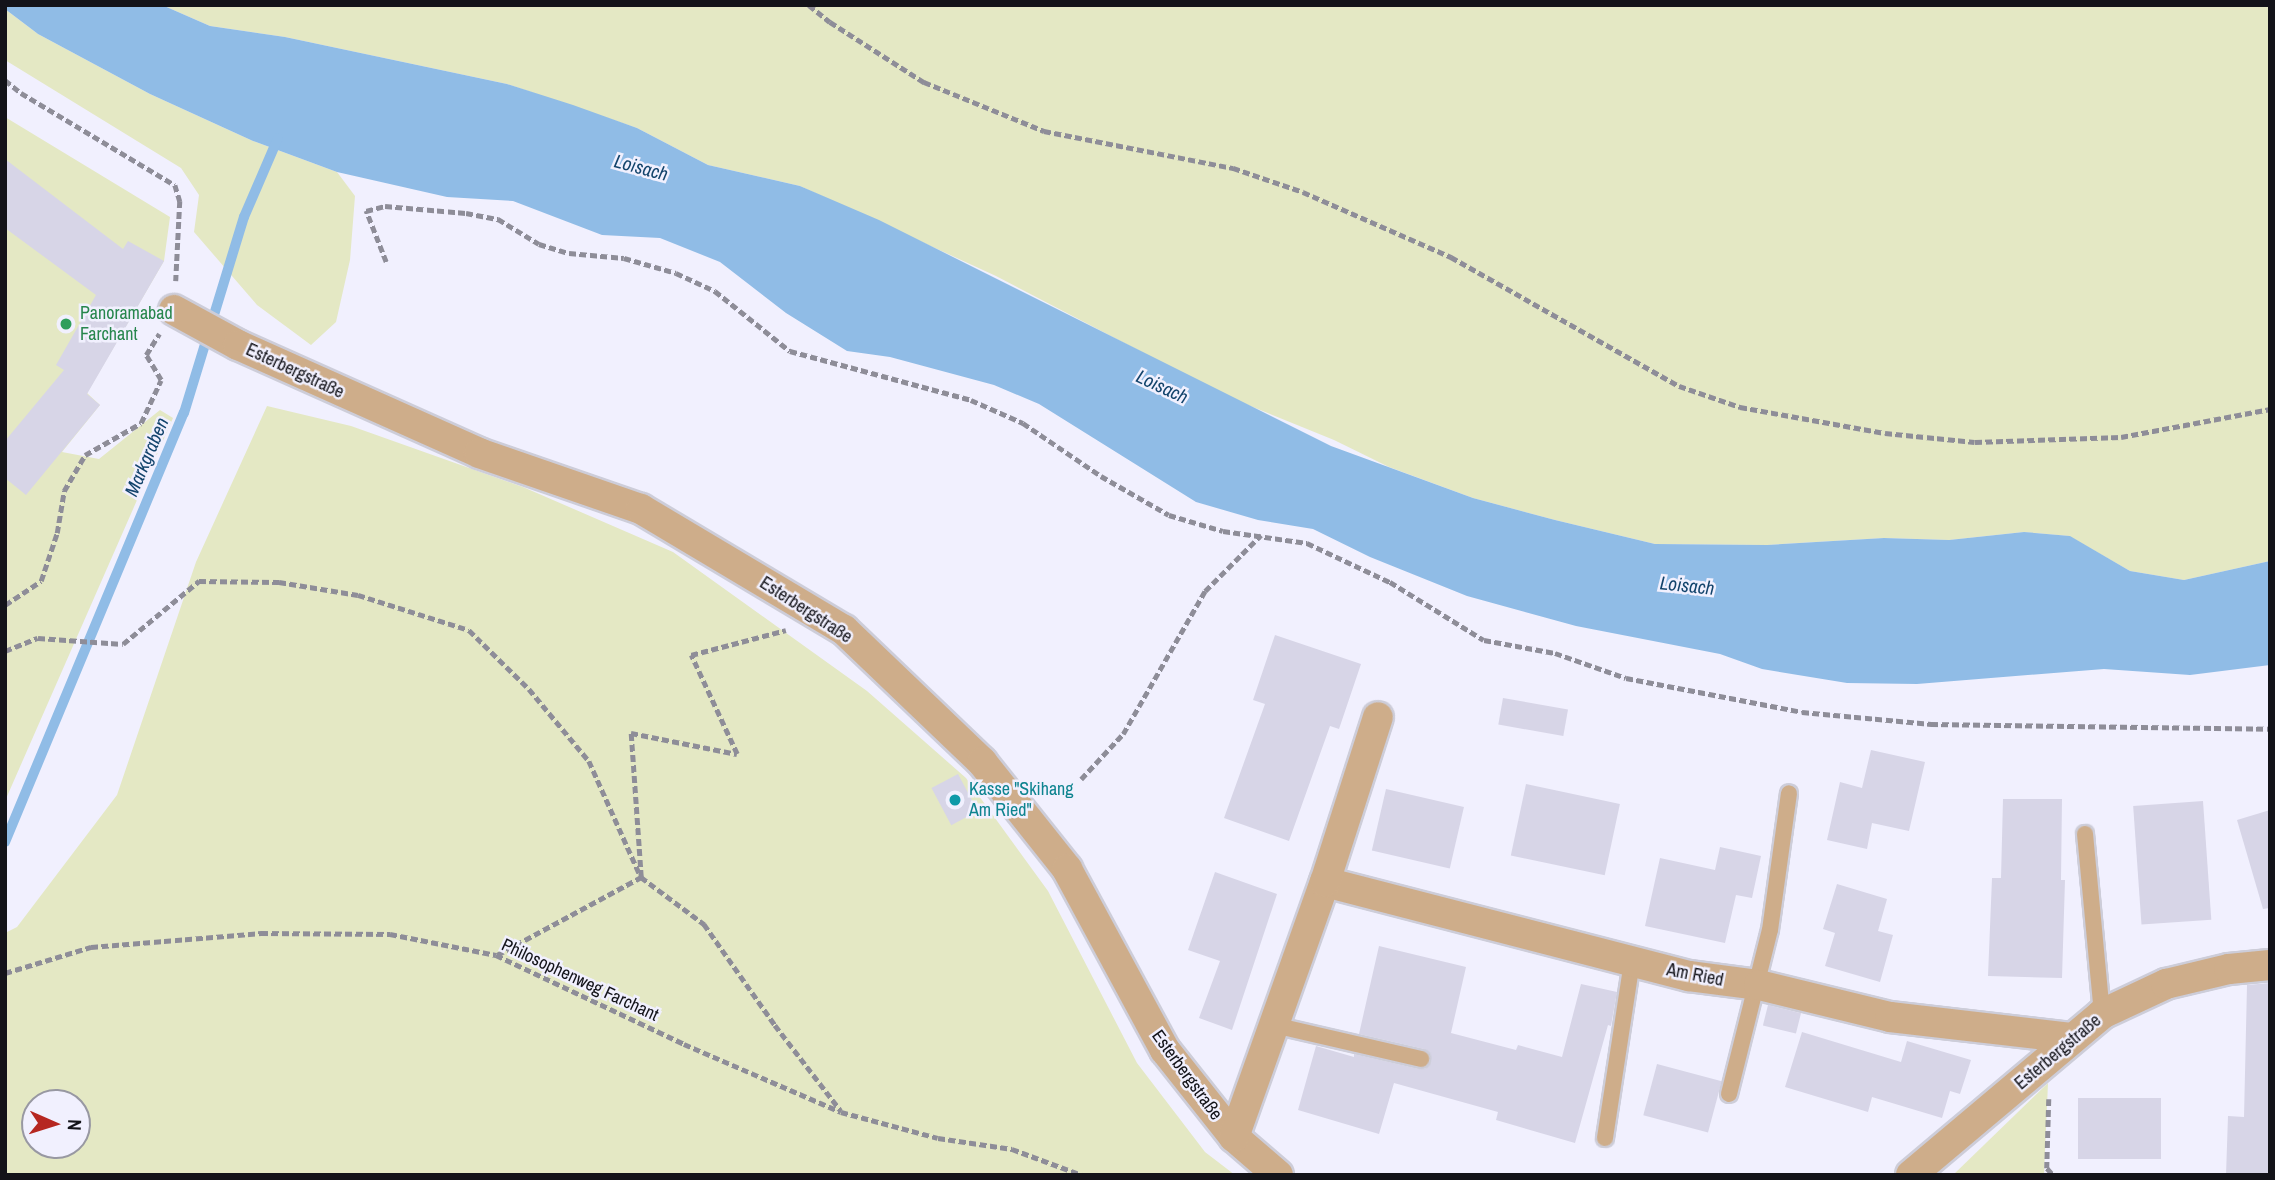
<!DOCTYPE html>
<html>
<head>
<meta charset="utf-8">
<style>
  body { margin:0 }
  #map { position:relative; width:2275px; height:1180px; overflow:hidden; background:#f1f0fe; font-family:"Archivo Narrow",sans-serif }
  div>[style] { position:absolute }
  .green>* { inset:0; background:#e4e8c4 }
  .water>* { inset:0; background:#90bce6 }
  .stream>* { height:10px; margin:-5px; padding:0 5px; transform-origin:5px; border-radius:5px; background:#90bce6 }
  .building>* { inset:0; background:#d7d5e7; transform-origin:0 0 }
  .path>* { height:4.5px; margin-top:-2.25px; transform-origin:0; background:repeating-linear-gradient(90deg,#8e8d98 0 7px,transparent 0 10.5px) }
  .roads { filter:drop-shadow(2px 0 #cdcdd9) drop-shadow(-2px 0 #cdcdd9) drop-shadow(0 2px #cdcdd9) drop-shadow(0 -2px #cdcdd9) }
  .service>* { height:16px; margin:-8px; padding:0 8px; transform-origin:8px; border-radius:8px; background:#cead8a }
  .minor>* { height:30px; margin:-15px; padding:0 15px; transform-origin:15px; border-radius:15px; background:#cead8a }
  .dots>* { width:19px; height:19px; translate:-50% -50%; box-sizing:border-box; border:4px solid #f1f0fe; border-radius:50% }
  span { translate:-50% -50%; white-space:nowrap; text-align:center; line-height:1.15; -webkit-text-stroke:5px #f1f0fe; paint-order:stroke }
  .leisure-label { font-size:18px; color:#27864d }
  .left { translate:0 -50%; text-align:left }
  .street-label { font-size:18px; color:#131319 }
  .culture-label { font-size:18px; color:#0d838f }
  .water-label { font-size:19px; color:#13446c; font-style:italic }
  .frame { position:absolute; inset:0; border:7px solid #131319; pointer-events:none }
  .north { position:absolute; left:21px; top:1089px; width:70px; height:70px; box-sizing:border-box; background:#f1f0fe; border:2px solid #9898a2; border-radius:50%; rotate:93deg; font-size:19px; font-weight:700; line-height:28px; text-align:center; color:#131319 }
  .north::after { content:''; display:block; margin:auto; width:24px; height:32px; background:#b62721; clip-path:polygon(50% 0,100% 100%,50% 72%,0 100%) }
</style>
</head>
<body>
<div id="map">
  <div class="green">
    <div style="clip-path:polygon(162px 5px,2270px 5px,2270px 561px,2184px 580px,2130px 571px,2069px 536px,2024px 532px,1949px 540px,1884px 538px,1767px 545px,1655px 544px,1555px 520px,1473px 498px,1389px 467px,1334px 440px,1226px 396px,996px 276px,800px 186px,708px 165px,637px 128px,507px 84px,285px 37px,210px 26px)"></div>
    <div style="clip-path:polygon(5px 9px,38px 34px,150px 94px,253px 141px,337px 172px,355px 196px,350px 260px,336px 322px,311px 345px,257px 305px,194px 232px,199px 195px,181px 168px,5px 60px)"></div>
    <div style="clip-path:polygon(5px 117px,170px 217px,164px 261px,87px 393px,100px 405px,62px 452px,99px 459px,160px 410px,173px 418px,5px 801px)"></div>
    <div style="clip-path:polygon(evenodd,267px 406px,351px 426px,523px 487px,673px 552px,867px 691px,966px 778px,1048px 891px,1137px 1063px,1205px 1152px,1235px 1175px,5px 1175px,5px 933px,17px 927px,117px 795px,196px 562px,267px 406px,35px 1103px,77px 1103px,77px 1145px,35px 1145px,35px 1103px)"></div>
    <div style="clip-path:polygon(2048px 1083px,2044px 1175px,1953px 1175px)"></div>
  </div>
  <div class="water">
    <div style="clip-path:polygon(5px 5px,162px 5px,210px 26px,285px 37px,507px 84px,573px 105px,637px 128px,708px 165px,800px 186px,879px 220px,1331px 446px,1473px 498px,1555px 520px,1655px 544px,1767px 545px,1884px 538px,1949px 540px,2024px 532px,2070px 536px,2130px 571px,2184px 580px,2270px 561px,2270px 665px,2190px 675px,2104px 669px,1917px 684px,1847px 683px,1762px 669px,1720px 654px,1576px 626px,1467px 596px,1370px 557px,1313px 529px,1258px 520px,1196px 502px,1039px 404px,994px 385px,890px 357px,847px 351px,786px 313px,720px 262px,660px 238px,602px 235px,513px 201px,447px 197px,337px 172px,253px 141px,150px 94px,38px 34px,5px 9px)"></div>
  </div>
  <div class="stream">
    <div style="left:5px;top:842px;width:465px;rotate:-67.4deg"></div>
    <div style="left:184px;top:413px;width:205px;rotate:-73deg"></div>
    <div style="left:244px;top:217px;width:86px;rotate:-66.7deg"></div>
  </div>
  <div class="building">
    <div style="clip-path:polygon(5px 159px,123px 249px,128px 241px,164px 261px,87px 394px,100px 405px,26px 495px,5px 478px,5px 441px,64px 370px,56px 365px,96px 295px,5px 228px)"></div>
    <div style="clip-path:polygon(1275px 635px,1361px 664px,1339px 729px,1330px 726px,1289px 841px,1224px 818px,1265px 704px,1253px 700px)"></div>
    <div style="left:1503px;top:698px;width:66px;height:27px;rotate:10deg"></div>
    <div style="clip-path:polygon(1871px 750px,1925px 762px,1909px 831px,1872px 823px,1867px 849px,1827px 840px,1840px 782px,1862px 788px)"></div>
    <div style="left:958px;top:774px;width:42px;height:30px;rotate:62deg"></div>
    <div style="left:1526px;top:784px;width:96px;height:73px;rotate:12deg"></div>
    <div style="left:1386px;top:789px;width:80px;height:63px;rotate:13deg"></div>
    <div style="clip-path:polygon(2003px 799px,2062px 799px,2061px 880px,2065px 880px,2062px 978px,1988px 976px,1992px 878px,2001px 878px)"></div>
    <div style="left:2203px;top:801px;width:119px;height:70px;rotate:86deg"></div>
    <div style="clip-path:polygon(2270px 810px,2270px 908px,2263px 909px,2237px 820px)"></div>
    <div style="clip-path:polygon(1720px 847px,1761px 856px,1752px 898px,1736px 895px,1725px 943px,1645px 926px,1660px 858px,1715px 870px)"></div>
    <div style="clip-path:polygon(1215px 872px,1277px 894px,1232px 1030px,1199px 1018px,1220px 961px,1188px 950px)"></div>
    <div style="clip-path:polygon(1837px 884px,1887px 899px,1878px 931px,1893px 935px,1880px 982px,1825px 966px,1835px 933px,1823px 929px)"></div>
    <div style="clip-path:polygon(1379px 946px,1466px 967px,1451px 1033px,1516px 1050px,1518px 1045px,1562px 1057px,1581px 984px,1617px 992px,1611px 1026px,1608px 1025px,1575px 1143px,1496px 1120px,1498px 1112px,1394px 1083px,1379px 1134px,1298px 1110px,1316px 1046px,1354px 1057px,1354px 1054px,1419px 1069px,1425px 1069px,1431px 1062px,1431px 1055px,1424px 1049px,1359px 1034px)"></div>
    <div style="clip-path:polygon(2270px 983px,2270px 1175px,2226px 1175px,2228px 1116px,2244px 1117px,2247px 985px)"></div>
    <div style="left:1768px;top:1005px;width:34px;height:21px;rotate:14deg"></div>
    <div style="clip-path:polygon(1802px 1032px,1901px 1062px,1907px 1041px,1971px 1060px,1960px 1094px,1950px 1091px,1942px 1118px,1872px 1097px,1868px 1112px,1785px 1087px)"></div>
    <div style="left:1657px;top:1064px;width:67px;height:53px;rotate:15deg"></div>
    <div style="left:2078px;top:1098px;width:83px;height:61px"></div>
  </div>
  <div class="path">
    <div style="left:809px;top:5px;width:27px;rotate:39deg"></div>
    <div style="left:830px;top:22px;width:112px;rotate:32.6deg"></div>
    <div style="left:924px;top:82px;width:130px;rotate:22.2deg"></div>
    <div style="left:1044px;top:131px;width:193px;rotate:11.1deg"></div>
    <div style="left:1233px;top:168px;width:74px;rotate:18.9deg"></div>
    <div style="left:1303px;top:192px;width:162px;rotate:23.7deg"></div>
    <div style="left:1451px;top:257px;width:262px;rotate:29.5deg"></div>
    <div style="left:1679px;top:386px;width:65px;rotate:19deg"></div>
    <div style="left:1740px;top:407px;width:147px;rotate:10.2deg"></div>
    <div style="left:1885px;top:433px;width:90px;rotate:5.7deg"></div>
    <div style="left:1975px;top:442px;width:146px;rotate:-2deg"></div>
    <div style="left:2121px;top:437px;width:152px;rotate:-10.6deg"></div>
    <div style="left:5px;top:80px;width:21px;rotate:39deg"></div>
    <div style="left:21px;top:93px;width:179px;rotate:30.9deg"></div>
    <div style="left:175px;top:185px;width:17px;rotate:73deg"></div>
    <div style="left:180px;top:201px;width:80px;rotate:92.9deg"></div>
    <div style="left:386px;top:262px;width:55px;rotate:-111.4deg"></div>
    <div style="left:366px;top:211px;width:20px;rotate:-15deg"></div>
    <div style="left:385px;top:206px;width:81px;rotate:4.9deg"></div>
    <div style="left:466px;top:213px;width:33px;rotate:11deg"></div>
    <div style="left:498px;top:219px;width:48px;rotate:31.4deg"></div>
    <div style="left:539px;top:244px;width:31px;rotate:17deg"></div>
    <div style="left:569px;top:253px;width:55px;rotate:5.2deg"></div>
    <div style="left:624px;top:258px;width:54px;rotate:16.1deg"></div>
    <div style="left:676px;top:273px;width:43px;rotate:24.8deg"></div>
    <div style="left:715px;top:291px;width:96px;rotate:38.7deg"></div>
    <div style="left:790px;top:351px;width:188px;rotate:15.1deg"></div>
    <div style="left:971px;top:400px;width:57px;rotate:23.9deg"></div>
    <div style="left:1023px;top:423px;width:94px;rotate:34.2deg"></div>
    <div style="left:1101px;top:476px;width:78px;rotate:29.8deg"></div>
    <div style="left:1169px;top:515px;width:56px;rotate:16.5deg"></div>
    <div style="left:1223px;top:531px;width:85px;rotate:8.1deg"></div>
    <div style="left:1307px;top:543px;width:92px;rotate:25.2deg"></div>
    <div style="left:1390px;top:582px;width:110px;rotate:31.7deg"></div>
    <div style="left:1484px;top:640px;width:72px;rotate:10.4deg"></div>
    <div style="left:1555px;top:653px;width:75px;rotate:19.4deg"></div>
    <div style="left:1626px;top:678px;width:179px;rotate:10.9deg"></div>
    <div style="left:1802px;top:712px;width:130px;rotate:5.3deg"></div>
    <div style="left:1931px;top:724px;width:339px;rotate:0.8deg"></div>
    <div style="left:5px;top:605px;width:43px;rotate:-33.7deg"></div>
    <div style="left:41px;top:581px;width:51px;rotate:-71.6deg"></div>
    <div style="left:57px;top:533px;width:43px;rotate:-80.5deg"></div>
    <div style="left:64px;top:491px;width:42px;rotate:-59.7deg"></div>
    <div style="left:85px;top:455px;width:64px;rotate:-29.7deg"></div>
    <div style="left:141px;top:423px;width:47px;rotate:-65.1deg"></div>
    <div style="left:161px;top:380px;width:29px;rotate:-121deg"></div>
    <div style="left:146px;top:355px;width:25px;rotate:-58deg"></div>
    <div style="left:5px;top:651px;width:35px;rotate:-22deg"></div>
    <div style="left:38px;top:638px;width:85px;rotate:4deg"></div>
    <div style="left:123px;top:644px;width:99px;rotate:-39.7deg"></div>
    <div style="left:199px;top:581px;width:80px;rotate:0.7deg"></div>
    <div style="left:279px;top:582px;width:80px;rotate:9.3deg"></div>
    <div style="left:358px;top:595px;width:116px;rotate:17.5deg"></div>
    <div style="left:469px;top:630px;width:84px;rotate:44.5deg"></div>
    <div style="left:529px;top:689px;width:94px;rotate:50.2deg"></div>
    <div style="left:589px;top:761px;width:127px;rotate:65.9deg"></div>
    <div style="left:641px;top:877px;width:79px;rotate:36.7deg"></div>
    <div style="left:704px;top:924px;width:123px;rotate:54.9deg"></div>
    <div style="left:775px;top:1025px;width:108px;rotate:52.5deg"></div>
    <div style="left:1081px;top:779px;width:62px;rotate:-47deg"></div>
    <div style="left:1123px;top:734px;width:165px;rotate:-60.2deg"></div>
    <div style="left:1205px;top:591px;width:79px;rotate:-45deg"></div>
    <div style="left:497px;top:955px;width:164px;rotate:-28.4deg"></div>
    <div style="left:641px;top:877px;width:144px;rotate:-94deg"></div>
    <div style="left:631px;top:733px;width:108px;rotate:11.2deg"></div>
    <div style="left:737px;top:754px;width:109px;rotate:-114.9deg"></div>
    <div style="left:691px;top:655px;width:98px;rotate:-14.7deg"></div>
    <div style="left:5px;top:973px;width:90px;rotate:-16.8deg"></div>
    <div style="left:91px;top:947px;width:171px;rotate:-4.7deg"></div>
    <div style="left:261px;top:933px;width:129px;rotate:0.4deg"></div>
    <div style="left:390px;top:934px;width:108px;rotate:11.2deg"></div>
    <div style="left:496px;top:955px;width:208px;rotate:25.3deg"></div>
    <div style="left:684px;top:1044px;width:171px;rotate:23.4deg"></div>
    <div style="left:841px;top:1112px;width:100px;rotate:15deg"></div>
    <div style="left:938px;top:1138px;width:75px;rotate:8.5deg"></div>
    <div style="left:1012px;top:1149px;width:75px;rotate:20.4deg"></div>
    <div style="left:2049px;top:1099px;width:69px;rotate:91.7deg"></div>
    <div style="left:2047px;top:1168px;width:9px;rotate:49deg"></div>
  </div>
  <div class="roads">
    <div class="service">
      <div style="left:2085px;top:834px;width:181px;rotate:84.6deg"></div>
      <div style="left:1274px;top:1025px;width:151px;rotate:13deg"></div>
      <div style="left:1729px;top:1094px;width:169px;rotate:-76deg"></div>
      <div style="left:1770px;top:930px;width:138px;rotate:-82.1deg"></div>
      <div style="left:1605px;top:1138px;width:179px;rotate:-81.3deg"></div>
    </div>
    <div class="minor">
      <div style="left:174px;top:310px;width:73px;rotate:28.7deg"></div>
      <div style="left:238px;top:345px;width:264px;rotate:24.1deg"></div>
      <div style="left:479px;top:453px;width:171px;rotate:19.1deg"></div>
      <div style="left:641px;top:509px;width:236px;rotate:30.8deg"></div>
      <div style="left:844px;top:630px;width:191px;rotate:43.7deg"></div>
      <div style="left:982px;top:762px;width:137px;rotate:51.5deg"></div>
      <div style="left:1067px;top:869px;width:206px;rotate:61.6deg"></div>
      <div style="left:1165px;top:1050px;width:111px;rotate:51.6deg"></div>
      <div style="left:1234px;top:1137px;width:58px;rotate:40.8deg"></div>
      <div style="left:1325px;top:882px;width:376px;rotate:14.5deg"></div>
      <div style="left:1689px;top:976px;width:71px;rotate:7.3deg"></div>
      <div style="left:1759px;top:985px;width:135px;rotate:13.7deg"></div>
      <div style="left:1890px;top:1017px;width:182px;rotate:6.6deg"></div>
      <div style="left:1234px;top:1137px;width:271px;rotate:-70.4deg"></div>
      <div style="left:1325px;top:882px;width:173px;rotate:-72.2deg"></div>
      <div style="left:1911px;top:1175px;width:250px;rotate:-40.1deg"></div>
      <div style="left:2102px;top:1014px;width:71px;rotate:-25.1deg"></div>
      <div style="left:2166px;top:984px;width:65px;rotate:-13.4deg"></div>
      <div style="left:2229px;top:969px;width:41px;rotate:-5.6deg"></div>
    </div>
  </div>
  <div class="dots">
    <div style="left:66px;top:324px;background:#2e9e5b"></div>
    <div style="left:955px;top:800px;background:#0f9aa8"></div>
  </div>
  <div class="leisure-label">
    <span class="left" style="left:80px;top:324px">Panoramabad<br>Farchant</span>
  </div>
  <div class="street-label">
    <span style="left:295px;top:371px;rotate:25deg">Esterbergstraße</span>
    <span style="left:806px;top:610px;rotate:33deg">Esterbergstraße</span>
    <span style="left:1695px;top:975px;rotate:11deg">Am Ried</span>
    <span style="left:580px;top:980px;rotate:25deg">Philosophenweg Farchant</span>
    <span style="left:2058px;top:1052px;rotate:-40deg">Esterbergstraße</span>
    <span style="left:1187px;top:1075px;rotate:54deg">Esterbergstraße</span>
  </div>
  <div class="culture-label">
    <span class="left" style="left:969px;top:800px">Kasse "Skihang<br>Am Ried"</span>
  </div>
  <div class="water-label">
    <span style="left:641px;top:168px;rotate:15deg">Loisach</span>
    <span style="left:1162px;top:387px;rotate:25deg">Loisach</span>
    <span style="left:147px;top:457px;rotate:-67deg">Markgraben</span>
    <span style="left:1687px;top:586px;rotate:6deg">Loisach</span>
  </div>
  <div class="frame"></div>
  <div class="north">N</div>
</div>
</body>
</html>
